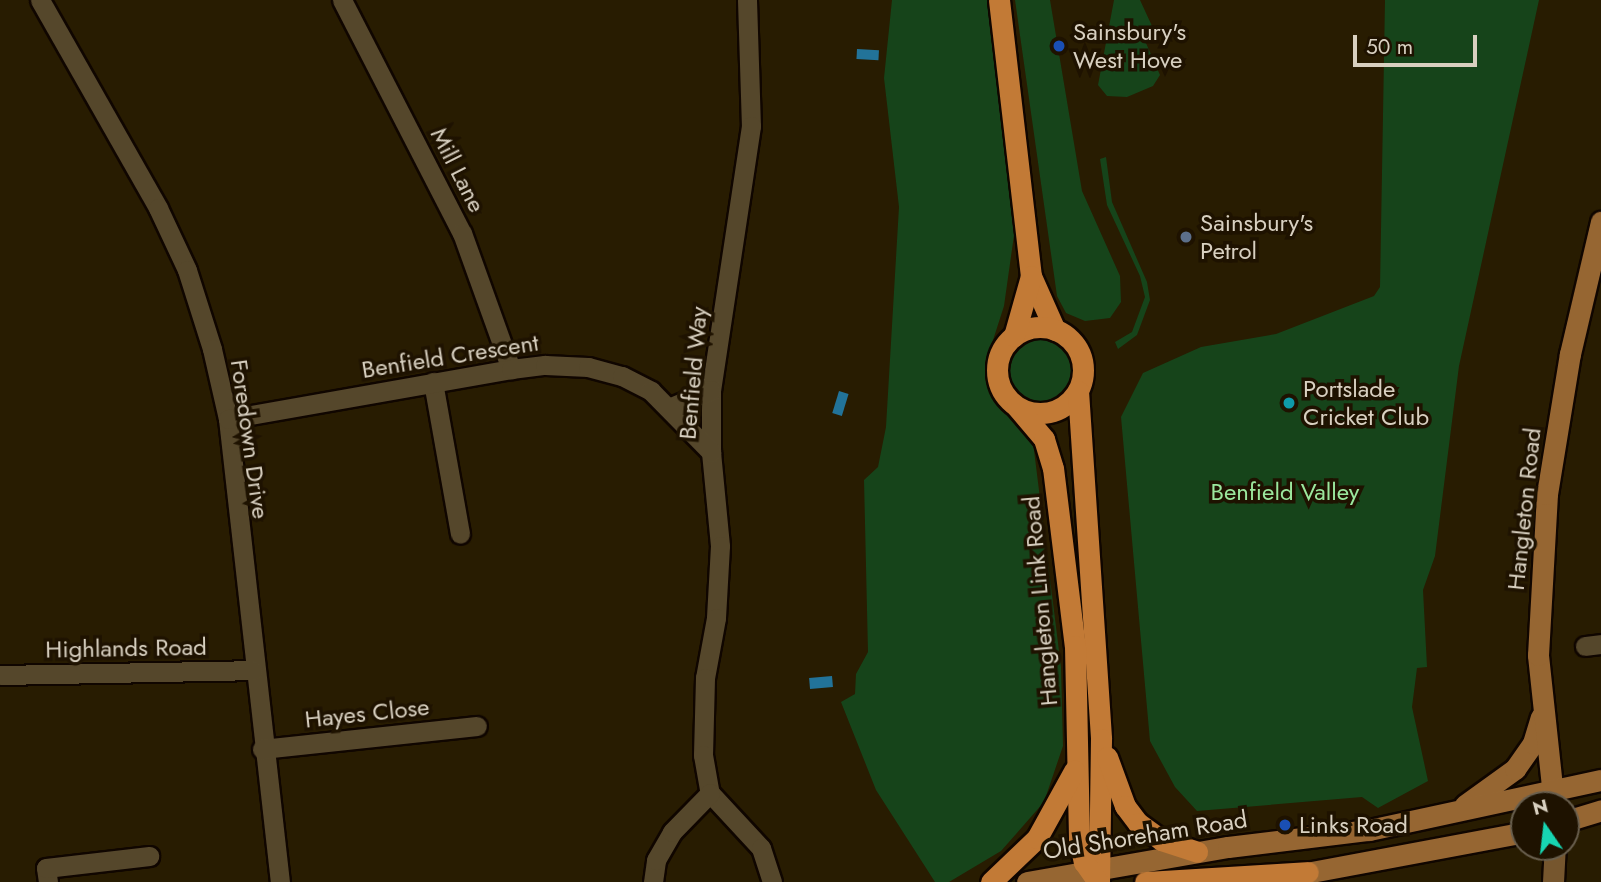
<!DOCTYPE html>
<html>
<head>
<meta charset="utf-8">
<style>
  body { margin:0 }
  #map { position:relative; width:1601px; height:882px; overflow:hidden; background:#281c01; font-family:Jost,sans-serif }
  div>[style] { position:absolute }
  .green>* { inset:0; background:#16441a }
  .round { border-radius:50% }
  .water>* { inset:0; background:#227399; transform-origin:0 0 }
  .roads { filter:drop-shadow(2px 0 #100600) drop-shadow(-2px 0 #100600) drop-shadow(0 2px #100600) drop-shadow(0 -2px #100600) }
  .street>* { height:19px; margin:-9.5px; padding:0 9.5px; transform-origin:9.5px; border-radius:9.5px; background:#55472b }
  .secondary>* { height:21px; margin:-10.5px; padding:0 10.5px; transform-origin:10.5px; border-radius:10.5px; background:#76562e }
  .primary>* { height:21px; margin:-10.5px; padding:0 10.5px; transform-origin:10.5px; border-radius:10.5px; background:#966632 }
  .highway>* { height:21px; margin:-10.5px; padding:0 10.5px; transform-origin:10.5px; border-radius:10.5px; background:#c27a36 }
  .highway>.ring { margin:-10.5px; padding:0; box-sizing:content-box; background:none; border:21px solid #c27a36; border-radius:50% }
  .dots>* { width:19px; height:19px; translate:-50% -50%; box-sizing:border-box; border:4px solid #1e1200; border-radius:50% }
  span { translate:-50% -50%; white-space:nowrap; text-align:center; line-height:1.15; -webkit-text-stroke:7px #1e1200; paint-order:stroke }
  .poi-label { font-size:24px; color:#d8d0c0 }
  .left { translate:0 -50%; text-align:left }
  .street-label { font-size:24px; color:#d8d0c0 }
  .park-label { font-size:24px; color:#9be79d }
  .north { position:absolute; left:1510px; top:791px; width:70px; height:70px; box-sizing:border-box; background:#1e1200; border:2px solid #685e4d; border-radius:50%; rotate:346deg; font-size:19px; font-weight:700; line-height:28px; text-align:center; color:#d8d0c0 }
  .north::after { content:''; display:block; margin:auto; width:24px; height:32px; background:#17d5b2; clip-path:polygon(50% 0,100% 100%,50% 72%,0 100%) }
  .scale { position:absolute; left:1353px; top:35px; width:124px; height:32px; box-sizing:border-box; border:4px solid #d8d0c0; border-top:0; padding-left:9px; font-size:21px; line-height:24px; white-space:nowrap; color:#d8d0c0; -webkit-text-stroke:5px #1e1200; paint-order:stroke }
</style>
</head>
<body>
<div id="map">
  <div class="green">
    <div style="clip-path:polygon(892px 0,988px 0,1016px 221px,1004px 306px,985px 365px,990px 388px,1033px 442px,1061px 667px,1063px 746px,1044px 802px,1001px 851px,949px 882px,935px 882px,876px 790px,841px 702px,855px 694px,856px 674px,868px 652px,864px 480px,878px 467px,886px 427px,899px 207px,884px 78px)"></div>
    <div style="clip-path:polygon(1015px 0,1050px 0,1082px 191px,1120px 276px,1121px 302px,1110px 318px,1085px 321px,1066px 313px,1057px 296px)"></div>
    <div style="clip-path:polygon(1114px 0,1140px 0,1158px 39px,1146px 43px,1160px 75px,1153px 86px,1127px 97px,1107px 96px,1098px 85px)"></div>
    <div style="clip-path:polygon(1385px 0,1539px 0,1459px 366px,1435px 556px,1423px 590px,1427px 667px,1417px 668px,1412px 707px,1428px 781px,1378px 808px,1362px 797px,1197px 811px,1175px 787px,1150px 741px,1121px 417px,1143px 373px,1201px 347px,1276px 334px,1374px 296px,1380px 287px)"></div>
    <div style="clip-path:polygon(1106px 157px,1112px 202px,1147px 282px,1150px 300px,1137px 335px,1118px 349px,1115px 342px,1132px 332px,1145px 297px,1140px 276px,1107px 205px,1100px 159px)"></div>
    <div class="round" style="left:1010px;top:339px;width:66px;height:66px"></div>
  </div>
  <div class="water">
    <div style="left:857px;top:49px;width:22px;height:10px;rotate:3deg"></div>
    <div style="left:839px;top:391px;width:10px;height:23px;rotate:17deg"></div>
    <div style="left:832px;top:676px;width:11px;height:23px;rotate:85deg"></div>
  </div>
  <div class="roads">
    <div class="street">
      <div style="left:40px;top:0;width:239px;rotate:60.4deg"></div>
      <div style="left:158px;top:208px;width:68px;rotate:64.9deg"></div>
      <div style="left:187px;top:270px;width:83px;rotate:72.4deg"></div>
      <div style="left:212px;top:349px;width:72px;rotate:77.1deg"></div>
      <div style="left:228px;top:419px;width:466px;rotate:83.6deg"></div>
      <div style="left:342px;top:0;width:262px;rotate:62.8deg"></div>
      <div style="left:462px;top:233px;width:145px;rotate:70.2deg"></div>
      <div style="left:747px;top:0;width:126px;rotate:88.2deg"></div>
      <div style="left:751px;top:126px;width:267px;rotate:98.6deg"></div>
      <div style="left:711px;top:390px;width:62px;rotate:90deg"></div>
      <div style="left:711px;top:452px;width:94px;rotate:84.5deg"></div>
      <div style="left:720px;top:546px;width:72px;rotate:93.2deg"></div>
      <div style="left:716px;top:618px;width:61px;rotate:100.4deg"></div>
      <div style="left:705px;top:678px;width:77px;rotate:91.5deg"></div>
      <div style="left:703px;top:755px;width:39px;rotate:80deg"></div>
      <div style="left:710px;top:793px;width:75px;rotate:47.2deg"></div>
      <div style="left:761px;top:848px;width:36px;rotate:72deg"></div>
      <div style="left:433px;top:382px;width:154px;rotate:79.9deg"></div>
      <div style="left:671px;top:407px;width:43px;rotate:-23deg"></div>
      <div style="left:228px;top:419px;width:287px;rotate:-10deg"></div>
      <div style="left:511px;top:369px;width:34px;rotate:-7deg"></div>
      <div style="left:545px;top:365px;width:43px;rotate:2.7deg"></div>
      <div style="left:588px;top:367px;width:35px;rotate:15deg"></div>
      <div style="left:622px;top:376px;width:33px;rotate:27deg"></div>
      <div style="left:651px;top:391px;width:86px;rotate:45.5deg"></div>
      <div style="left:1585px;top:646px;width:16px;rotate:-7deg"></div>
      <div style="left:0;top:675px;width:253px;rotate:-1.1deg"></div>
      <div style="left:262px;top:749px;width:216px;rotate:-6.1deg"></div>
      <div style="left:48px;top:882px;width:14px;rotate:-98deg"></div>
      <div style="left:46px;top:868px;width:104px;rotate:-6.6deg"></div>
      <div style="left:653px;top:882px;width:22px;rotate:-82deg"></div>
      <div style="left:656px;top:860px;width:32px;rotate:-60deg"></div>
      <div style="left:672px;top:832px;width:54px;rotate:-45.7deg"></div>
    </div>
    <div class="secondary">
      <div style="left:1553px;top:882px;width:35px;rotate:-87deg"></div>
    </div>
    <div class="primary">
      <div style="left:1465px;top:805px;width:62px;rotate:-35.8deg"></div>
      <div style="left:1515px;top:769px;width:32px;rotate:-55deg"></div>
      <div style="left:1533px;top:743px;width:27px;rotate:-73deg"></div>
      <div style="left:1554px;top:805px;width:151px;rotate:-96.1deg"></div>
      <div style="left:1538px;top:655px;width:161px;rotate:-86.8deg"></div>
      <div style="left:1547px;top:494px;width:142px;rotate:-80.7deg"></div>
      <div style="left:1570px;top:354px;width:136px;rotate:-76.8deg"></div>
      <div style="left:1566px;top:821px;width:37px;rotate:-17deg"></div>
      <div style="left:1290px;top:876px;width:238px;rotate:-10.6deg"></div>
      <div style="left:1027px;top:882px;width:204px;rotate:-9.9deg"></div>
      <div style="left:1228px;top:847px;width:142px;rotate:-6.9deg"></div>
      <div style="left:1369px;top:830px;width:237px;rotate:-12.2deg"></div>
    </div>
    <div class="highway">
      <div style="left:999px;top:0;width:278px;rotate:83.4deg"></div>
      <div style="left:1031px;top:276px;width:59px;rotate:66deg"></div>
      <div class="ring" style="left:997px;top:327px;width:65px;height:65px"></div>
      <div style="left:1014px;top:336px;width:62px;rotate:-74.2deg"></div>
      <div style="left:1078px;top:391px;width:349px;rotate:86.2deg"></div>
      <div style="left:1101px;top:739px;width:143px;rotate:90.8deg"></div>
      <div style="left:1017px;top:407px;width:42px;rotate:49.8deg"></div>
      <div style="left:1044px;top:439px;width:30px;rotate:73deg"></div>
      <div style="left:1053px;top:468px;width:179px;rotate:83deg"></div>
      <div style="left:1075px;top:646px;width:193px;rotate:88.8deg"></div>
      <div style="left:1079px;top:839px;width:24px;rotate:78deg"></div>
      <div style="left:1084px;top:862px;width:24px;rotate:55deg"></div>
      <div style="left:1107px;top:757px;width:52px;rotate:69.8deg"></div>
      <div style="left:1125px;top:806px;width:21px;rotate:53deg"></div>
      <div style="left:1138px;top:823px;width:29px;rotate:36deg"></div>
      <div style="left:1161px;top:840px;width:38px;rotate:18deg"></div>
      <div style="left:991px;top:882px;width:64px;rotate:-43.7deg"></div>
      <div style="left:1037px;top:838px;width:77px;rotate:-61.1deg"></div>
      <div style="left:1145px;top:882px;width:163px;rotate:-3.5deg"></div>
    </div>
  </div>
  <div class="dots">
    <div style="left:1059px;top:46px;background:#1a4fb4"></div>
    <div style="left:1186px;top:237px;background:#5c6f8a"></div>
    <div style="left:1289px;top:403px;background:#0f9aa8"></div>
    <div style="left:1285px;top:825px;background:#1a4fb4"></div>
  </div>
  <div class="poi-label">
    <span class="left" style="left:1073px;top:46px">Sainsbury's<br>West Hove</span>
    <span class="left" style="left:1200px;top:237px">Sainsbury's<br>Petrol</span>
    <span class="left" style="left:1303px;top:403px">Portslade<br>Cricket Club</span>
    <span class="left" style="left:1299px;top:825px">Links Road</span>
  </div>
  <div class="street-label">
    <span style="left:458px;top:170px;rotate:63deg">Mill Lane</span>
    <span style="left:450px;top:356px;rotate:-9deg">Benfield Crescent</span>
    <span style="left:693px;top:373px;rotate:-85deg">Benfield Way</span>
    <span style="left:250px;top:439px;rotate:82deg">Foredown Drive</span>
    <span style="left:1524px;top:509px;rotate:-84deg">Hangleton Road</span>
    <span style="left:1040px;top:601px;rotate:-95deg">Hangleton Link Road</span>
    <span style="left:126px;top:648px;rotate:-1deg">Highlands Road</span>
    <span style="left:367px;top:713px;rotate:-6deg">Hayes Close</span>
    <span style="left:1145px;top:835px;rotate:-9deg">Old Shoreham Road</span>
  </div>
  <div class="park-label">
    <span style="left:1285px;top:492px">Benfield Valley</span>
  </div>
  <div class="north">N</div>
  <div class="scale">50 m</div>
</div>
</body>
</html>
